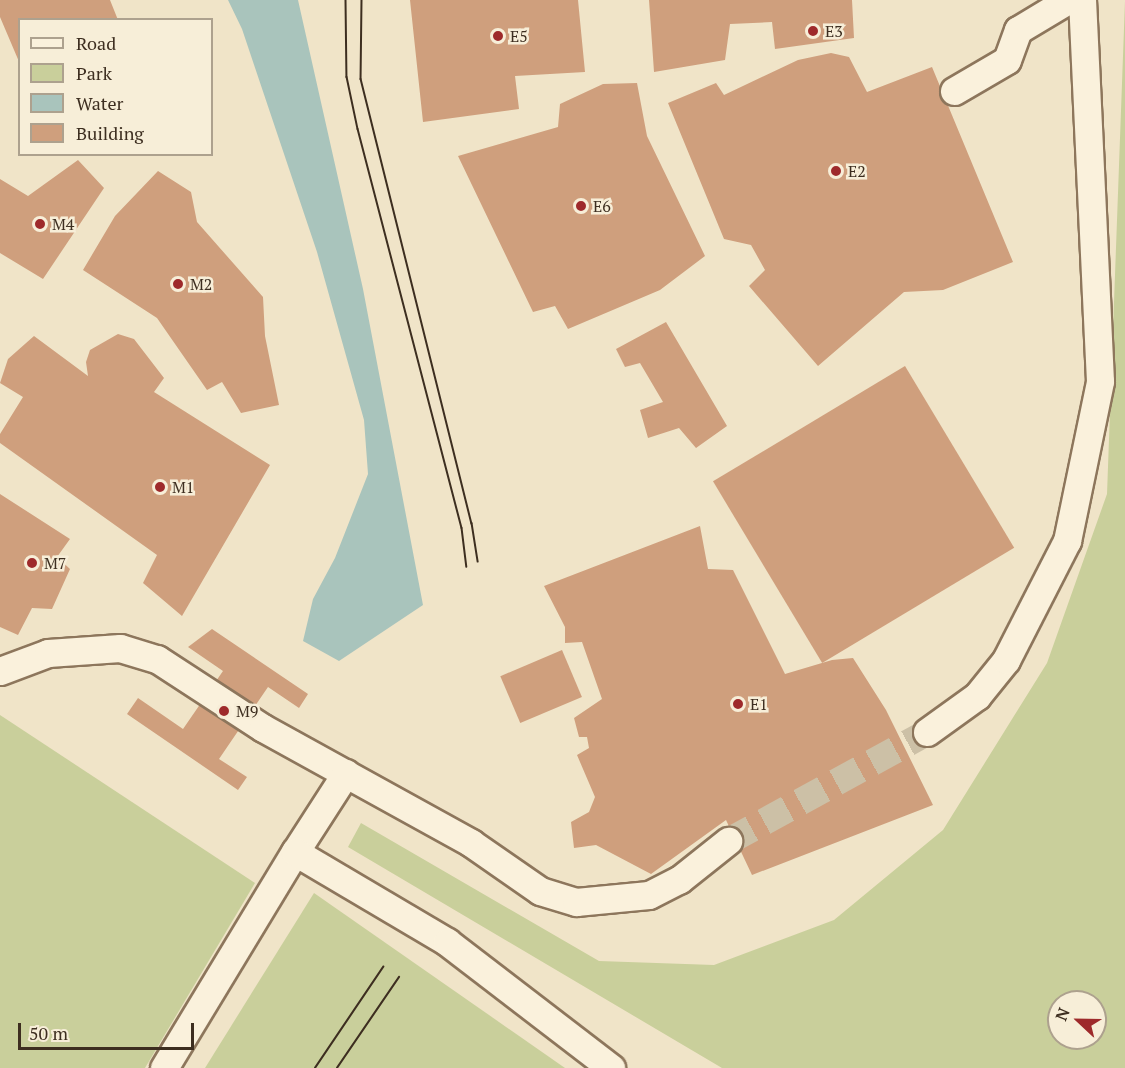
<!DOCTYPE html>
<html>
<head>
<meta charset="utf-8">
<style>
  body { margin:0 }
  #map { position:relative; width:1125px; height:1068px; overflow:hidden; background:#f0e4c8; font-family:"PT Serif",serif }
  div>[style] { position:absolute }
  .green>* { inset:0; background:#c9cf9b }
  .water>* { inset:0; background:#a9c4bc }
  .building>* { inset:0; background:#cf9f7d; transform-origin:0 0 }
  .minor-tunnel>* { height:27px; margin-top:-13.5px; transform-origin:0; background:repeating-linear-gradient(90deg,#ccc0a6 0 27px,transparent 0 41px) }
  .roads { filter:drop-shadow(2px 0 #8d765c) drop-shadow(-2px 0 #8d765c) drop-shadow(0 2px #8d765c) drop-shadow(0 -2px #8d765c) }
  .minor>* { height:27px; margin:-13.5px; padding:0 13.5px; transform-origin:13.5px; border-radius:13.5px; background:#faf1dc }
  .tram>* { height:1.5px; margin:-0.75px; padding:0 0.75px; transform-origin:0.75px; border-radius:0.75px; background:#3d2e20 }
  .dots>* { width:16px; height:16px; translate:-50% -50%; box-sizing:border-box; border:3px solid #f7eed8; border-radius:50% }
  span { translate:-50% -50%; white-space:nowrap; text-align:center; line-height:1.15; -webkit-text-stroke:5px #f7eed8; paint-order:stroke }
  .poi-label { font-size:16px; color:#3d2e20 }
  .left { translate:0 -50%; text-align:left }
  .legend { position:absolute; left:18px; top:18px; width:195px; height:138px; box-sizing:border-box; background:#f7eed8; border:2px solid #ada18e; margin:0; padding:8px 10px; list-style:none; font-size:18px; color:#3d2e20 }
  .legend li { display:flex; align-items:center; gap:12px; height:30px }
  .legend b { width:30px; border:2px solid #ada18e }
  .north { position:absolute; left:1047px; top:990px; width:60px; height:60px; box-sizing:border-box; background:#f7eed8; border:2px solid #ada18e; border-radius:50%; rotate:292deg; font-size:16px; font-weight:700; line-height:24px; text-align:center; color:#3d2e20 }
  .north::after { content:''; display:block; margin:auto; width:21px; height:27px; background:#9e2a2b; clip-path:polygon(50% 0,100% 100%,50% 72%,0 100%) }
  .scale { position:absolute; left:18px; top:1023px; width:176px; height:27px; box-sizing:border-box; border:3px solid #3d2e20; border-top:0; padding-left:8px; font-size:18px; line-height:21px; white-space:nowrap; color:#3d2e20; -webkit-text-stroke:4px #f7eed8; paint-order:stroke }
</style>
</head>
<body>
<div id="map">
  <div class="green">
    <div style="clip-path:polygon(evenodd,1125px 1px,1125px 1068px,722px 1068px,348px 847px,361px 823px,599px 961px,714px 965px,834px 920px,943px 830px,1047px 663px,1107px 494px,1125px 1px,1059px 1002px,1095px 1002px,1095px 1038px,1059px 1038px,1059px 1002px)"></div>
    <div style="clip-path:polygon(0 715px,255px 883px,145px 1068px,0 1068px)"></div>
    <div style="clip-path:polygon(314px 893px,565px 1068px,205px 1068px)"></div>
  </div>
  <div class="water">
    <div style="clip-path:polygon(228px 0,298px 0,363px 289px,423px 605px,339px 661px,303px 641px,313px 599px,335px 558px,368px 474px,364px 420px,317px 252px,242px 29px)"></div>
  </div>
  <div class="building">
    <div style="clip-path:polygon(0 0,110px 0,118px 20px,20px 20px,20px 64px,0 17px)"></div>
    <div style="clip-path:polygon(410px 0,578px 0,585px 72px,515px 76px,519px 109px,423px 122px)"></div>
    <div style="clip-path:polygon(649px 0,852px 0,854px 38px,775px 49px,772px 22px,730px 24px,725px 60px,654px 72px)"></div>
    <div style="clip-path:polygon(831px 53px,849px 57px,867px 92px,932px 67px,1013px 262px,943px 290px,904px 292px,818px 366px,749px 286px,765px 270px,751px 245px,724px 239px,668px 103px,716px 83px,724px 95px,798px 60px)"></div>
    <div style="clip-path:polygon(637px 83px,647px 136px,705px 256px,660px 290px,568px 329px,555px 306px,533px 312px,458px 156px,558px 127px,560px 104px,603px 84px)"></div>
    <div style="clip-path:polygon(78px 160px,104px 188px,43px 279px,0 253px,0 179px,28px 196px)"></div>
    <div style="clip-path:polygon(158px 171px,191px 192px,197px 222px,263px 297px,265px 336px,279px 405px,241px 413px,222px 382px,207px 390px,157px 318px,83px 270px,115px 216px)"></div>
    <div style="clip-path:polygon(666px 322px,727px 426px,696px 448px,679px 428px,648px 438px,640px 410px,663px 402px,640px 363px,625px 367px,616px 349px)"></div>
    <div style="clip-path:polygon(118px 334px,134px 339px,164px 378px,154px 392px,270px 465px,182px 616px,143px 583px,157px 555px,0 443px,0 434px,23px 397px,0 383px,8px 359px,34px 336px,88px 376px,86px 362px,90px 350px)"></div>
    <div style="left:905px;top:366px;width:212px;height:224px;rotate:59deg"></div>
    <div style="clip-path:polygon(0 494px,70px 539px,57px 557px,70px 569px,52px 609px,32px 608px,18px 635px,0 627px)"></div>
    <div style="clip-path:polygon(700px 526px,708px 569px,733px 570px,785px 674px,832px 660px,853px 658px,886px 710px,933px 805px,752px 875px,726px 820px,651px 874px,596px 845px,574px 848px,571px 822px,589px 812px,595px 797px,577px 755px,589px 748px,587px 737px,579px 737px,574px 718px,602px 699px,582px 642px,565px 643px,565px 627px,544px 586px)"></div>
    <div style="clip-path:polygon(212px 629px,308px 694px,299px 708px,268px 687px,219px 759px,247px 777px,238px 790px,127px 714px,138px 698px,183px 729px,223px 671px,188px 647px)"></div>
    <div style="left:562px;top:650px;width:51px;height:67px;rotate:67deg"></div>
  </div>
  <div class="minor-tunnel">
    <div style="left:728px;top:841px;width:227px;rotate:-28.7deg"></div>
  </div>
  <div class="roads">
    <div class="minor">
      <div style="left:954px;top:91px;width:61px;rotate:-30.3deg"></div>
      <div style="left:1007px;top:60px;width:32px;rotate:-70deg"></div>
      <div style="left:1018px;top:30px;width:58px;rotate:-31deg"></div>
      <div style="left:0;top:671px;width:51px;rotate:-20.6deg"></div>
      <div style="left:48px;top:653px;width:72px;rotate:-4deg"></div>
      <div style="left:120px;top:648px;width:39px;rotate:17deg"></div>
      <div style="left:157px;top:659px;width:126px;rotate:33.1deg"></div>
      <div style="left:263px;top:728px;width:238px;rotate:28.9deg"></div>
      <div style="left:471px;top:843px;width:84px;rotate:34.8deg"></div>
      <div style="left:540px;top:891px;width:38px;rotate:17deg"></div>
      <div style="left:576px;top:902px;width:73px;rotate:-5.5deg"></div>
      <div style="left:649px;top:895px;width:34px;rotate:-27deg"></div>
      <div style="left:679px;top:880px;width:63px;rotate:-38.5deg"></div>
      <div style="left:927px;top:732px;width:62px;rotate:-35.8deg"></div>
      <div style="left:977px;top:696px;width:46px;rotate:-51.1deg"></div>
      <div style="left:1006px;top:660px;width:134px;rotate:-62.9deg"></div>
      <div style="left:1067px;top:541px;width:163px;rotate:-78.3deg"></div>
      <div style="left:1100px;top:381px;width:381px;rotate:-92.7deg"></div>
      <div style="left:295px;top:852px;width:94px;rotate:-57.2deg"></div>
      <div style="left:164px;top:1068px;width:253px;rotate:-58.8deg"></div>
      <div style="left:295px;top:852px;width:177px;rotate:30.6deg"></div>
      <div style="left:447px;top:942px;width:207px;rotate:37.5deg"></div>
    </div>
  </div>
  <div class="tram">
    <div style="left:346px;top:0;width:77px;rotate:89.3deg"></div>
    <div style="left:347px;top:77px;width:53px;rotate:78.1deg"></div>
    <div style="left:358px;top:129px;width:412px;rotate:75.4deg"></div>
    <div style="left:462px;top:528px;width:39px;rotate:83deg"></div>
    <div style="left:362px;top:0;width:79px;rotate:90.7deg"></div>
    <div style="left:361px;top:79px;width:458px;rotate:76deg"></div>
    <div style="left:472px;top:523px;width:39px;rotate:81deg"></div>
    <div style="left:315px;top:1068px;width:122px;rotate:-56deg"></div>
    <div style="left:337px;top:1068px;width:110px;rotate:-55.7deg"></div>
  </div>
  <div class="dots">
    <div style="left:813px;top:31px;background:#9e2a2b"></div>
    <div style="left:498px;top:36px;background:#9e2a2b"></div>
    <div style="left:836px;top:171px;background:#9e2a2b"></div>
    <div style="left:581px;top:206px;background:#9e2a2b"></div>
    <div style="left:40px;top:224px;background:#9e2a2b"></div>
    <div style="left:178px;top:284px;background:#9e2a2b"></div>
    <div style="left:160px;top:487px;background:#9e2a2b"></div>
    <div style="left:32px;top:563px;background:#9e2a2b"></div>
    <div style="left:738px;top:704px;background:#9e2a2b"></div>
    <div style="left:224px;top:711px;background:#9e2a2b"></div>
  </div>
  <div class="poi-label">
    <span class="left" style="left:825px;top:31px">E3</span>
    <span class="left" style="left:510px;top:36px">E5</span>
    <span class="left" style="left:848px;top:171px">E2</span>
    <span class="left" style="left:593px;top:206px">E6</span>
    <span class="left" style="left:52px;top:224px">M4</span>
    <span class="left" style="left:190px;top:284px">M2</span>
    <span class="left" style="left:172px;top:487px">M1</span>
    <span class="left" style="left:44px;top:563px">M7</span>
    <span class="left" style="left:750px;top:704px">E1</span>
    <span class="left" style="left:236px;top:711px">M9</span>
  </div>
  <ul class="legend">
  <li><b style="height:8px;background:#faf1dc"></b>Road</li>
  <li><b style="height:16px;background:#c9cf9b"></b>Park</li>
  <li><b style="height:16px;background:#a9c4bc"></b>Water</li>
  <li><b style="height:16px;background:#cf9f7d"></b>Building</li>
  </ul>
  <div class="north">N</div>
  <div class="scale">50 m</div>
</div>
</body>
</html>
